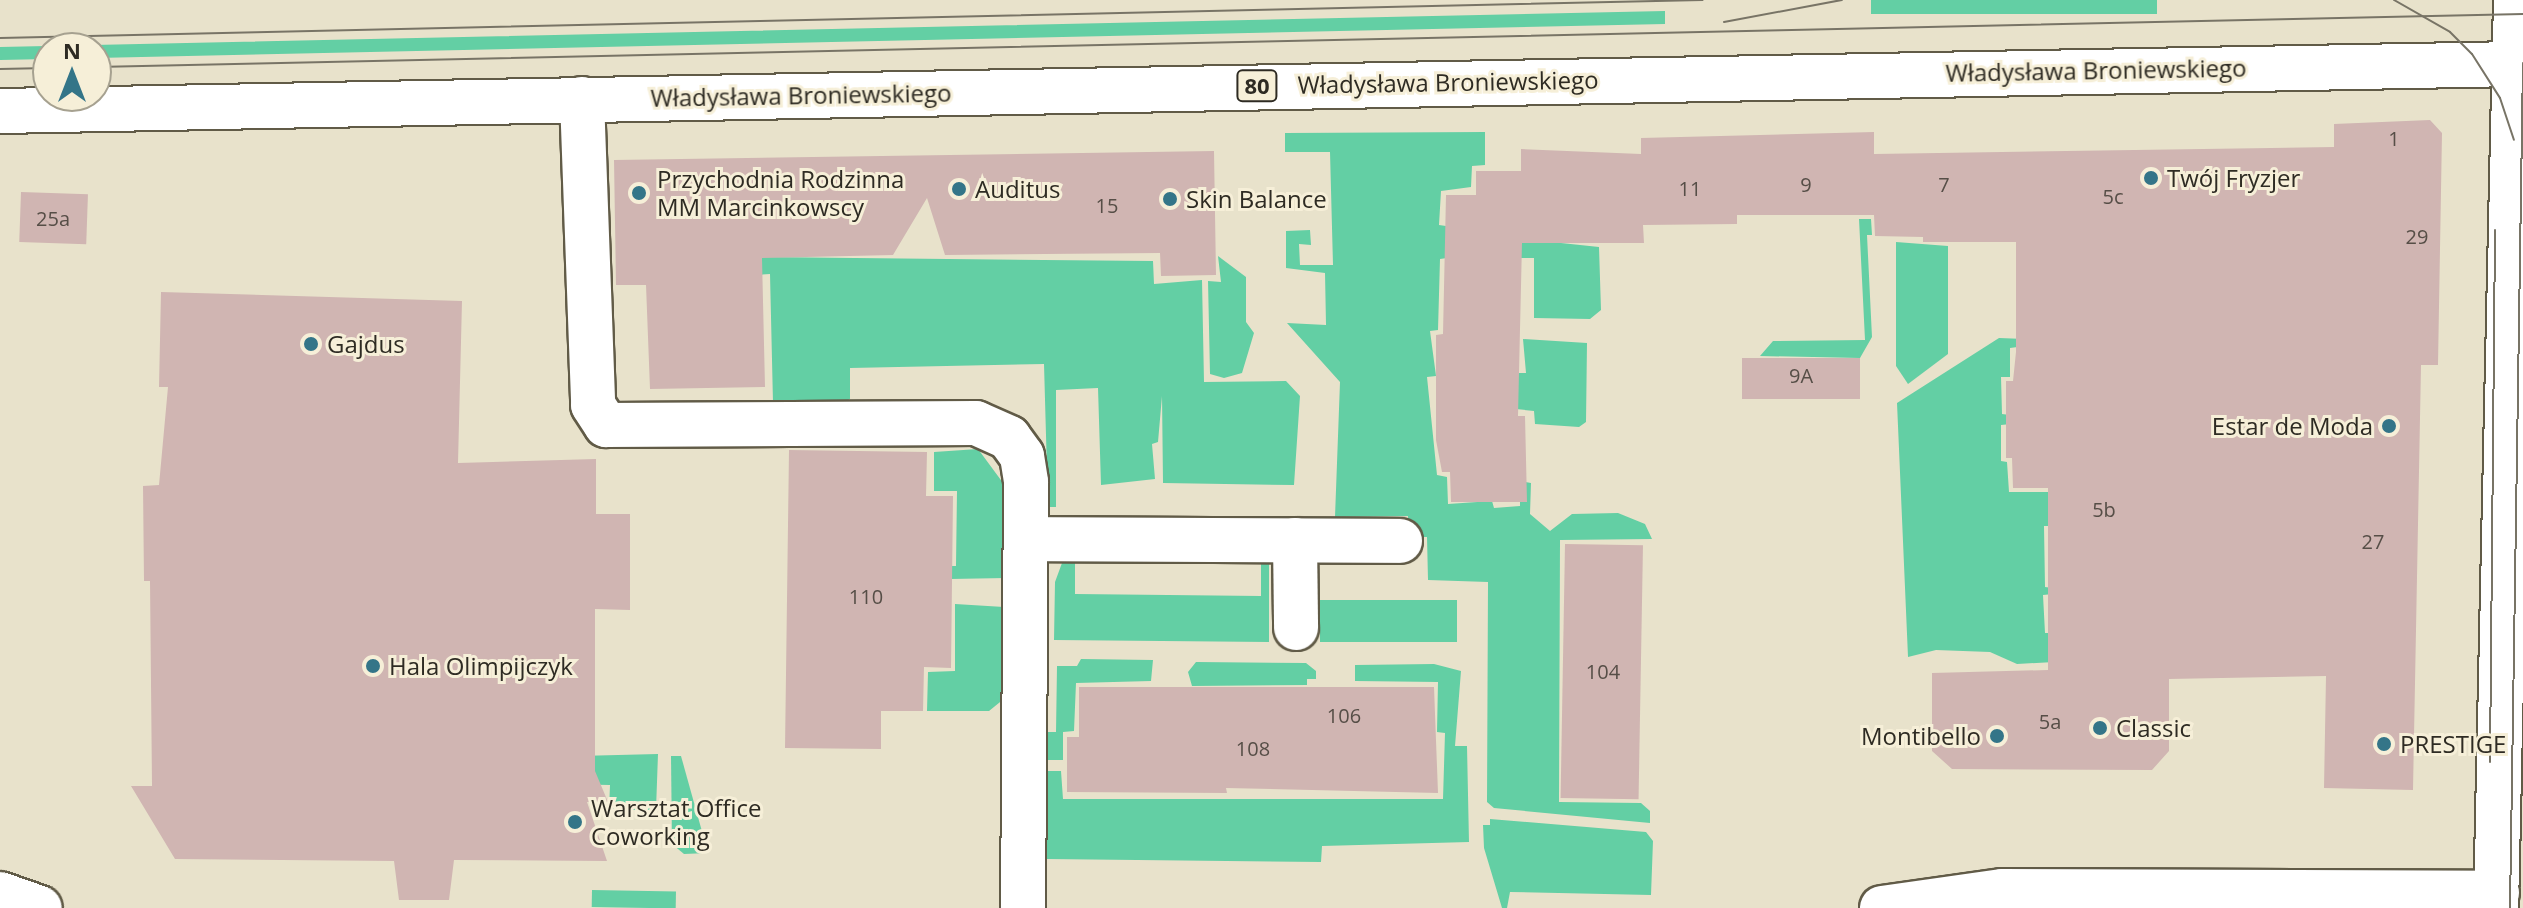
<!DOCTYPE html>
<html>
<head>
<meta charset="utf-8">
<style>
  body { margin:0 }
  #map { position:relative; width:2523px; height:908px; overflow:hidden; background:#e8e2cb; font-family:"Open Sans",sans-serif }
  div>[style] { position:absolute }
  .green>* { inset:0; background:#63cfa4; transform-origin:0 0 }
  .building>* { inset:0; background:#d0b5b2; transform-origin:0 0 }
  .roads { filter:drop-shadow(2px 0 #615b47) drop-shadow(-2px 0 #615b47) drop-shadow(0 2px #615b47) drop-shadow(0 -2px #615b47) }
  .street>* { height:44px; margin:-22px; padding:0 22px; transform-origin:22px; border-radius:22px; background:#fff }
  .primary>* { height:44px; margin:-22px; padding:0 22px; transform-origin:22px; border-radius:22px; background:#fff }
  .tram>* { height:2px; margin:-1px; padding:0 1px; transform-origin:1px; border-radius:1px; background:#787466 }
  .dots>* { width:22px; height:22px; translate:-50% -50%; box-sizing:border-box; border:4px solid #f6efd8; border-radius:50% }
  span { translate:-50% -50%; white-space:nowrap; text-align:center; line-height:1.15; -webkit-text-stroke:6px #f6efd8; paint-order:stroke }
  .number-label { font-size:20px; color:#564e47 }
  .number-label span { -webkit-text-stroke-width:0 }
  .shield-label span { padding:2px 6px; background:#f6efd8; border:2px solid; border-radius:6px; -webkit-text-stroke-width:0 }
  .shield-label { font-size:22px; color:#2e2b23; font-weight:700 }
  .street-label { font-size:24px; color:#2e2b23 }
  .poi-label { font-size:24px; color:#2e2b23 }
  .left { translate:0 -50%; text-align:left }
  .right { translate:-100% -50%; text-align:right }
  .north { position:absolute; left:32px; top:32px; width:80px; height:80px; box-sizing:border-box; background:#f6efd8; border:2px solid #a6a190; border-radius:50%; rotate:0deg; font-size:22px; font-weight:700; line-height:32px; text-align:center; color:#2e2b23 }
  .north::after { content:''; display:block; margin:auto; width:28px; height:36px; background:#347588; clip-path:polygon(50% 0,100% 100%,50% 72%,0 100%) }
</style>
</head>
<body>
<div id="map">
  <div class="green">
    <div style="left:2157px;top:0;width:14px;height:286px;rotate:90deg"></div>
    <div style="clip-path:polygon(1665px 11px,1665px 24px,96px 58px,96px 48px,48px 48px,48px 59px,0 60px,0 47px)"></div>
    <div style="clip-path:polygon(1485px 132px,1485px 165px,1472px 166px,1471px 187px,1441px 191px,1439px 225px,1446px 226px,1447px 258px,1440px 259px,1438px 330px,1430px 331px,1436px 376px,1427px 377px,1437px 475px,1447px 477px,1448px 504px,1492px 501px,1494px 508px,1520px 506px,1520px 481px,1531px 483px,1530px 514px,1550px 531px,1572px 514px,1618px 513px,1645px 524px,1652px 539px,1560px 540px,1559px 802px,1641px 803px,1650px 811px,1650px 823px,1494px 808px,1487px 802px,1488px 582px,1428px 580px,1427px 537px,1409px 537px,1408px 516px,1335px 517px,1340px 382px,1287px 323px,1326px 325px,1325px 273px,1286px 268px,1286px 231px,1310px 230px,1311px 245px,1299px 244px,1300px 265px,1333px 265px,1330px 152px,1285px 152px,1285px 133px)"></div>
    <div style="clip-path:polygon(1859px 219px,1871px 219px,1872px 235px,1867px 235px,1872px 337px,1860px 358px,1760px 356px,1773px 341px,1865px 340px)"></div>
    <div style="clip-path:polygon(1557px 231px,1561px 243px,1599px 247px,1601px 310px,1590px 319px,1534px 318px,1534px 258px,1514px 258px,1515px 240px)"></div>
    <div style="clip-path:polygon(1896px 242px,1948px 246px,1948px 354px,1908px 384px,1896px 366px)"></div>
    <div style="clip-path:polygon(1218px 256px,1246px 277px,1246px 322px,1254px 333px,1242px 373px,1224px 378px,1210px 374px,1208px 281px,1221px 282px)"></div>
    <div style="clip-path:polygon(753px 257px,1153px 261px,1154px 284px,1202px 280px,1204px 382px,1286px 381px,1300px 396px,1294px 485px,1163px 483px,1162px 396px,1158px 442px,1152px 444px,1155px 479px,1101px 485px,1098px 388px,1056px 390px,1056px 507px,1048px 507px,1044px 364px,850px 368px,850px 399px,838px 405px,773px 403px,770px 274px,755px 275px)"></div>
    <div style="clip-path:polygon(1999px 338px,2025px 339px,2025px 346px,2010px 348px,2010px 377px,2001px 377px,2002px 414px,2010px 415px,2011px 424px,2001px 425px,2001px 461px,2007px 462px,2009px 492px,2049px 492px,2051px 526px,2044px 526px,2045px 587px,2053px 588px,2053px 594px,2043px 595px,2045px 633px,2051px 633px,2054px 662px,2017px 664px,1990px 652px,1936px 650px,1908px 657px,1897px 403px)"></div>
    <div style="clip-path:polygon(1523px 339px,1587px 343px,1586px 422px,1579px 427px,1535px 424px,1534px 411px,1516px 409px,1515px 373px,1526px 373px)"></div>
    <div style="clip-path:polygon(978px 449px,1009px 491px,1006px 578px,950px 579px,950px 566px,956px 566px,957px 491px,934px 491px,934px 452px)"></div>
    <div style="clip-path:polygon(1075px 557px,1075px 594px,1261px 596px,1261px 557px,1269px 563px,1269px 642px,1054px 640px,1055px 582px,1062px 563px)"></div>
    <div style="left:1320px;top:600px;width:137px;height:42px"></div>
    <div style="clip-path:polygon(955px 604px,1004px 607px,1005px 698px,989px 711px,927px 711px,928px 672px,955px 671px)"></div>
    <div style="clip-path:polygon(1081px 659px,1153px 660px,1151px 681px,1076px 683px,1074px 731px,1063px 732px,1063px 760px,1048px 760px,1047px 732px,1056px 732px,1057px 666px,1077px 666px)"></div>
    <div style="clip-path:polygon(1196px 662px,1306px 663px,1316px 671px,1316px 679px,1307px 679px,1307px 685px,1192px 686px,1188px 672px)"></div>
    <div style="clip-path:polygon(1434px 664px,1461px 671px,1455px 746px,1467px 746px,1469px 842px,1322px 846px,1321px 862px,1047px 859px,1047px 771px,1061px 771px,1063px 799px,1443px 799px,1445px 733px,1437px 732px,1438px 682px,1355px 681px,1355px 665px)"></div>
    <div style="clip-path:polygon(658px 754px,656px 810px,609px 810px,610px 785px,454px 782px,538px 757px)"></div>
    <div style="clip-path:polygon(671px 756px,681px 756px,708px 853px,684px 854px,672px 844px)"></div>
    <div style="clip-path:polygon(1490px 819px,1646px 832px,1653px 841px,1651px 895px,1510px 892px,1507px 908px,1502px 908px,1484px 848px,1483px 825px,1490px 825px)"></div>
    <div style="left:592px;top:890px;width:84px;height:17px;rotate:1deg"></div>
  </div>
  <div class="building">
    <div style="clip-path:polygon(2430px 120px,2442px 133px,2438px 365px,2421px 365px,2413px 790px,2324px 788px,2326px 676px,2169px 679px,2169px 751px,2152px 770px,1952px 769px,1932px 751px,1932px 673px,2048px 670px,2048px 488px,2013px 488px,2012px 458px,2006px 458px,2006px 381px,2013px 381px,2016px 352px,2016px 242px,1923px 242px,1923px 237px,1875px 236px,1874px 215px,1737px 215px,1737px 224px,1643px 225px,1644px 243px,1522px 243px,1518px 416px,1525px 416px,1527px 502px,1451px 502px,1450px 472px,1442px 472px,1436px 440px,1436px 335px,1443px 334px,1446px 195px,1476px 195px,1476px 171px,1521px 171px,1521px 149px,1641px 154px,1641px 138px,1874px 132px,1874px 154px,2334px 147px,2334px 124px)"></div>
    <div style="clip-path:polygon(1214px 151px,1216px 275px,1161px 276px,1160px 253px,945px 255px,927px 198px,893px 255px,762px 258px,765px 387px,650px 389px,646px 285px,616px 285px,614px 160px)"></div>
    <div style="left:21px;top:192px;width:67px;height:50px;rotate:2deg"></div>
    <div style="clip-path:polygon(161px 292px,462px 301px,458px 463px,596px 459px,596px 514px,630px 514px,630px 610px,595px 609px,595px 771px,608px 802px,587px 802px,607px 861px,454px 860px,449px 900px,399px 900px,394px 861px,175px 859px,131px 786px,152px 786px,150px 581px,144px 581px,143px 486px,159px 485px,168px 387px,159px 387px)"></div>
    <div style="left:1860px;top:358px;width:41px;height:118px;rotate:90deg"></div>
    <div style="clip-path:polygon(789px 450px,927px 452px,926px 496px,953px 496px,951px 668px,924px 667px,923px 711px,881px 711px,881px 749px,785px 748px)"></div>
    <div style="left:1565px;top:544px;width:78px;height:254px;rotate:1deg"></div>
    <div style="clip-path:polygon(1079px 687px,1434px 687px,1438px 793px,1226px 788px,1227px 793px,1067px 792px,1067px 737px,1079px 737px)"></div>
  </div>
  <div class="roads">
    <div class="street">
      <div style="left:582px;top:99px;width:306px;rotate:87.9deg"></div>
      <div style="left:593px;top:405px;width:24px;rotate:57deg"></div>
      <div style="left:606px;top:425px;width:370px;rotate:-0.3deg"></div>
      <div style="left:976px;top:423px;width:36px;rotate:24deg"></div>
      <div style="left:1009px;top:438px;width:22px;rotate:54deg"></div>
      <div style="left:1022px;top:456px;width:26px;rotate:81deg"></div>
      <div style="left:1026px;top:482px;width:426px;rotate:90.4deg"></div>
      <div style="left:1026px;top:539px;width:374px;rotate:0.3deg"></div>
      <div style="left:1295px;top:540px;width:88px;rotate:89.3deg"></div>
      <div style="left:0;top:894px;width:42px;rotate:19.3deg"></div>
      <div style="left:1882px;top:908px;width:121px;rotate:-8.1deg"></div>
      <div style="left:2002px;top:891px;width:495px;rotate:0.2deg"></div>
      <div style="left:2496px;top:908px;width:908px;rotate:-88.74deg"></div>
    </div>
    <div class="primary">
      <div style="left:0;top:111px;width:2523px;rotate:-1.07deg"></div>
    </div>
  </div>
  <div class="tram">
    <div style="left:2394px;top:0;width:64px;rotate:29.7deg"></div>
    <div style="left:2450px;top:32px;width:31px;rotate:45deg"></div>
    <div style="left:2472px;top:54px;width:52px;rotate:57.5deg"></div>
    <div style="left:2500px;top:98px;width:44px;rotate:71.6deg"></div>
    <div style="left:1724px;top:22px;width:120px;rotate:-10.6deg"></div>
    <div style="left:0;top:38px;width:1703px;rotate:-1.28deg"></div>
    <div style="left:96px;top:67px;width:2428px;rotate:-1.25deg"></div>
    <div style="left:0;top:69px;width:48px;rotate:-1.2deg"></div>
    <div style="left:2490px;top:762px;width:532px;rotate:-89.46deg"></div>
    <div style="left:2510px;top:908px;width:845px;rotate:-89.12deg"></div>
  </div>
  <div class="dots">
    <div style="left:2151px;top:178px;background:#347588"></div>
    <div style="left:959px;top:189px;background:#347588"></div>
    <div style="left:639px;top:193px;background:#347588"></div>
    <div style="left:1170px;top:199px;background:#347588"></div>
    <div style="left:311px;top:344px;background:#347588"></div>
    <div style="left:2389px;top:426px;background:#347588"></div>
    <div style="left:373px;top:666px;background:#347588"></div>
    <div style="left:2100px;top:728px;background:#347588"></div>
    <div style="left:1997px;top:736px;background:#347588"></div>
    <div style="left:2384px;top:744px;background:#347588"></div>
    <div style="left:575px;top:822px;background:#347588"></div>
  </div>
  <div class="number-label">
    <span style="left:2394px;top:138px">1</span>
    <span style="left:1806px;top:184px">9</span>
    <span style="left:1944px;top:184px">7</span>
    <span style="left:1690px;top:188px">11</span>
    <span style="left:2113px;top:196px">5c</span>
    <span style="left:1107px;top:205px">15</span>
    <span style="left:53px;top:218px">25a</span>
    <span style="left:2417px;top:236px">29</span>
    <span style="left:1801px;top:375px">9A</span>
    <span style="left:2104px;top:509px">5b</span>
    <span style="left:2373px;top:541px">27</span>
    <span style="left:866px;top:596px">110</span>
    <span style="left:1603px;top:671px">104</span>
    <span style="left:1344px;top:715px">106</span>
    <span style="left:2050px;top:721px">5a</span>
    <span style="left:1253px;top:748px">108</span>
  </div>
  <div class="shield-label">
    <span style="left:1257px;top:86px">80</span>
  </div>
  <div class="street-label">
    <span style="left:2096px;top:70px;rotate:-1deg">Władysława Broniewskiego</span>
    <span style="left:1448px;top:82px;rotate:-1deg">Władysława Broniewskiego</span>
    <span style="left:801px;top:95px;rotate:-1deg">Władysława Broniewskiego</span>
  </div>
  <div class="poi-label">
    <span class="left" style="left:2167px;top:178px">Twój Fryzjer</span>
    <span class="left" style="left:657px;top:193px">Przychodnia Rodzinna<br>MM Marcinkowscy</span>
    <span class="left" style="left:975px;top:189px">Auditus</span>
    <span class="left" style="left:1186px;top:199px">Skin Balance</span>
    <span class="left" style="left:327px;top:344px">Gajdus</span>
    <span class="right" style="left:2373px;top:426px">Estar de Moda</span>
    <span class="left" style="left:389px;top:666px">Hala Olimpijczyk</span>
    <span class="left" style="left:2116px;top:728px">Classic</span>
    <span class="right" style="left:1981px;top:736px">Montibello</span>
    <span class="left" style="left:2400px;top:744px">PRESTIGE</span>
    <span class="left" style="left:591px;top:822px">Warsztat Office<br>Coworking</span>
  </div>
  <div class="north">N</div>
</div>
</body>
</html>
